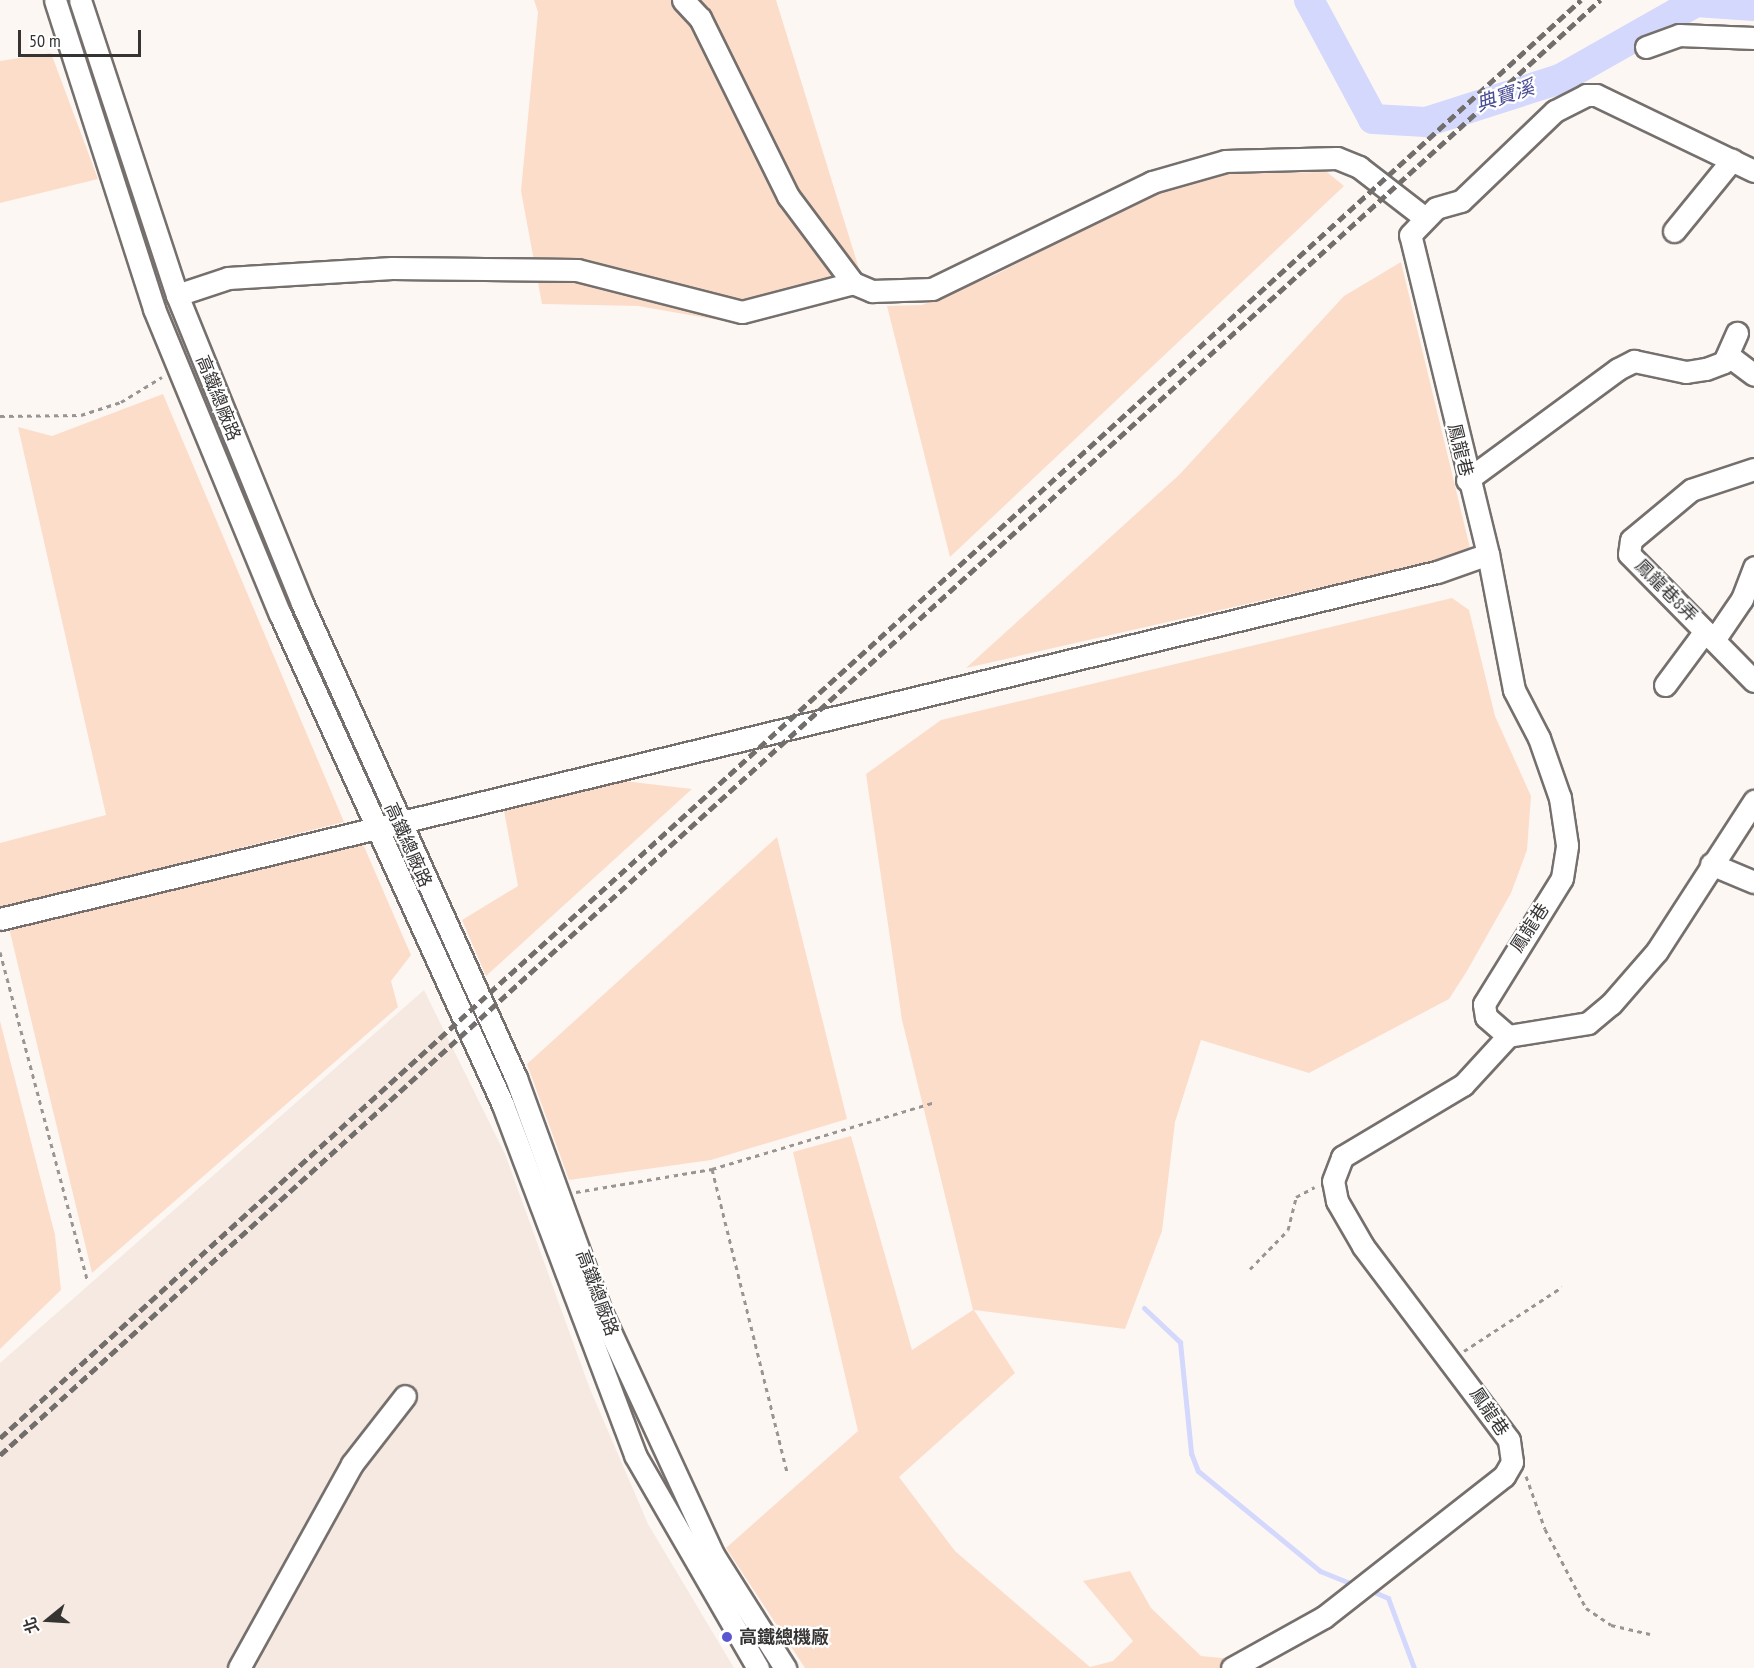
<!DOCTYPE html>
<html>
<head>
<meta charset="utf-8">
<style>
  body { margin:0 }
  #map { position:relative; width:1754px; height:1668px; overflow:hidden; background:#fdf7f4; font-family:"PT Sans Narrow","Noto Sans TC",sans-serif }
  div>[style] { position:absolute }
  .built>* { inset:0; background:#f6e9e1 }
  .green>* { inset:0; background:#fcddca }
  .stream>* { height:5px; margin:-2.5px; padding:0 2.5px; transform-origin:2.5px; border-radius:2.5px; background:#d3d8fc }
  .river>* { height:30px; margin:-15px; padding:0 15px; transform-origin:15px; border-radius:15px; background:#d3d8fc }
  .path>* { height:3px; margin-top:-1.5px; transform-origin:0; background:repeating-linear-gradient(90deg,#999593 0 4.5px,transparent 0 9px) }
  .roads { filter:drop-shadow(2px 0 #75706d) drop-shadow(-2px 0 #75706d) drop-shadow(0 2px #75706d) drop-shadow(0 -2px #75706d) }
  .minor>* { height:21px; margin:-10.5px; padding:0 10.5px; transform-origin:10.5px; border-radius:10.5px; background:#fff }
  .rail>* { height:4.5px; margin-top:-2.25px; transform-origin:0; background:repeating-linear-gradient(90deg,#716e6c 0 9px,transparent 0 13.5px) }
  .dots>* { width:16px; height:16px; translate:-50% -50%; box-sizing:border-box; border:3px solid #fff; border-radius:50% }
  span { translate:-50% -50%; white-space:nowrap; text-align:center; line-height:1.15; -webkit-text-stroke:4.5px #fff; paint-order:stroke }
  .street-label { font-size:18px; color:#363433 }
  .poi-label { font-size:18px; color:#363433; font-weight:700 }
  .left { translate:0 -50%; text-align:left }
  .water-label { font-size:20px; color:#4c4e95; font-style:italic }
  .north { position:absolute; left:18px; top:1590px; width:60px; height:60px; -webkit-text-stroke:4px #fff; paint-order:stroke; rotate:252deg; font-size:16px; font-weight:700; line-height:24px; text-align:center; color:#363433 }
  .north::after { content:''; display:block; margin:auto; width:21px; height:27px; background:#363433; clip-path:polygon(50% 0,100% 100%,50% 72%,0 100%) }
  .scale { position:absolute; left:18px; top:30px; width:123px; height:27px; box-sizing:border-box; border:3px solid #363433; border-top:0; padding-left:8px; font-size:18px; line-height:21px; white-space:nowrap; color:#363433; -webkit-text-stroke:4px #fff; paint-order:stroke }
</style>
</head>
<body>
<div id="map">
  <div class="built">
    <div style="clip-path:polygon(424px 990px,505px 1154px,590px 1389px,648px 1524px,734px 1668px,0 1668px,0 1363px)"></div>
  </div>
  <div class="green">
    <div style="clip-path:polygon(534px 0,776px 0,860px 272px,745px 305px,724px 321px,638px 306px,542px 304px,521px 191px,538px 12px)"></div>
    <div style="clip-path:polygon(51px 53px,98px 179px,0 203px,0 61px)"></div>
    <div style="clip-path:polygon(1327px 172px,1344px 186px,950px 557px,887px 306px,922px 305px,995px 275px,1154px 192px,1213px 174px)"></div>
    <div style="clip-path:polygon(1401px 262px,1470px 548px,1431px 562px,966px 668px,1179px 475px,1344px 296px)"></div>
    <div style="clip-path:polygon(163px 394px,344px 822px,0 908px,0 843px,106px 815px,18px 427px,52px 436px)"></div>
    <div style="clip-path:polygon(1452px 598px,1469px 610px,1495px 716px,1531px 796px,1527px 850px,1511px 893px,1467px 971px,1449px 999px,1309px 1073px,1201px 1040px,1175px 1122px,1162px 1231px,1125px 1329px,974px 1310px,1015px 1373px,899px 1477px,955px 1551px,1090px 1667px,1113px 1661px,1133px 1641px,1083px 1581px,1130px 1571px,1151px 1608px,1201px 1656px,1232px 1659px,1223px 1668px,805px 1668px,726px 1548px,858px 1431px,793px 1152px,851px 1136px,912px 1350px,973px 1310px,902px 1020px,866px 774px,941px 720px)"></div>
    <div style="clip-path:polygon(624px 781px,692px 789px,486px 976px,462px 920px,518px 886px,504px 811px)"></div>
    <div style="clip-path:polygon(777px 837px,847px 1119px,711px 1160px,569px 1180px,527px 1064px)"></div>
    <div style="clip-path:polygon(363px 844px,411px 955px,391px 981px,398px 1007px,92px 1273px,9px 928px)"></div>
    <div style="clip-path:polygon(0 1021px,55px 1235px,61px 1290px,0 1349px)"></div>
  </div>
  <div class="stream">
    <div style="left:1144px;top:1308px;width:50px;rotate:43.4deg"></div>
    <div style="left:1180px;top:1342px;width:112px;rotate:84.3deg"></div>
    <div style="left:1191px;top:1453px;width:19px;rotate:69deg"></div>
    <div style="left:1198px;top:1471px;width:158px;rotate:39.3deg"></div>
    <div style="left:1320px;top:1571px;width:38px;rotate:22deg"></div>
    <div style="left:1367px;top:1589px;width:23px;rotate:23deg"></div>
    <div style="left:1388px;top:1598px;width:75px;rotate:69.6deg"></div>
  </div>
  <div class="river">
    <div style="left:1309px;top:0;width:135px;rotate:61.7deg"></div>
    <div style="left:1373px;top:119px;width:53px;rotate:3.2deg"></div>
    <div style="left:1426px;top:122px;width:141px;rotate:-17.8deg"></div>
    <div style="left:1560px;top:79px;width:156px;rotate:-29.5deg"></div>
    <div style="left:1696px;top:2px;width:58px;rotate:3.9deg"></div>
  </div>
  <div class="path">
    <div style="left:0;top:416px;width:81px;rotate:-0.7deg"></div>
    <div style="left:81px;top:415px;width:42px;rotate:-18deg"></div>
    <div style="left:121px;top:402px;width:48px;rotate:-31.4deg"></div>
    <div style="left:0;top:952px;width:338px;rotate:75.1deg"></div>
    <div style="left:712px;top:1169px;width:311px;rotate:76.1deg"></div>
    <div style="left:576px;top:1192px;width:138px;rotate:-9.6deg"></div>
    <div style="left:712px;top:1169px;width:230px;rotate:-16.7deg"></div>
    <div style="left:1250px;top:1269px;width:54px;rotate:-45.7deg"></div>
    <div style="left:1288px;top:1230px;width:34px;rotate:-76deg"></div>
    <div style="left:1296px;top:1197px;width:21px;rotate:-28deg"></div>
    <div style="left:1464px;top:1351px;width:117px;rotate:-33.1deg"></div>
    <div style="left:1526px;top:1476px;width:56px;rotate:70.3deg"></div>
    <div style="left:1545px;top:1529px;width:89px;rotate:62.6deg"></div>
    <div style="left:1586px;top:1608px;width:30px;rotate:34deg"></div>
    <div style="left:1611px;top:1625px;width:40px;rotate:13deg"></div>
  </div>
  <div class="roads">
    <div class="minor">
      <div style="left:55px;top:0;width:324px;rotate:72.2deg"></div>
      <div style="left:154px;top:309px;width:330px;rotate:67.6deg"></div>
      <div style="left:280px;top:614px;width:539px;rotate:65.57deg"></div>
      <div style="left:503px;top:1105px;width:374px;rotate:69.3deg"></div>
      <div style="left:635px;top:1455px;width:246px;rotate:60deg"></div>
      <div style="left:80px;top:0;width:311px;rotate:71.8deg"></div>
      <div style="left:177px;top:295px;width:332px;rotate:67.9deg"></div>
      <div style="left:302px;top:603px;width:521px;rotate:65.75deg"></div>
      <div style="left:516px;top:1078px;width:251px;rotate:70deg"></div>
      <div style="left:602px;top:1314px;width:267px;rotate:65.2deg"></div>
      <div style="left:714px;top:1556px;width:133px;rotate:57.6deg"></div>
      <div style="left:683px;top:0;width:25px;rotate:47deg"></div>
      <div style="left:700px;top:18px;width:199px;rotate:63.7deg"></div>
      <div style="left:788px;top:196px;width:109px;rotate:53.2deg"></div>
      <div style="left:853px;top:283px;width:21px;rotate:23deg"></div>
      <div style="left:872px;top:291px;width:60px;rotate:-1.9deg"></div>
      <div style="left:932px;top:289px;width:245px;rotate:-25.9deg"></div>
      <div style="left:1152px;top:182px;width:76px;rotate:-16deg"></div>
      <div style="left:1225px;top:161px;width:112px;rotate:-1.5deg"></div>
      <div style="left:1337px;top:158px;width:24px;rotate:22deg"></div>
      <div style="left:1359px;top:167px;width:83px;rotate:37.7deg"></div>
      <div style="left:1646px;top:47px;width:35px;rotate:-20deg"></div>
      <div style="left:1679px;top:35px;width:75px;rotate:2.3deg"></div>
      <div style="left:1674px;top:231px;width:92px;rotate:-50.8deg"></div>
      <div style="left:177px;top:295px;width:54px;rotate:-18.4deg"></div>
      <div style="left:228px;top:278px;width:164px;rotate:-3.5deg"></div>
      <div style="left:392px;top:268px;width:185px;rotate:0.6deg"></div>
      <div style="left:577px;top:270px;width:170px;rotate:14.3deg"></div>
      <div style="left:742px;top:312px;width:115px;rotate:-14.6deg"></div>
      <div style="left:1729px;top:356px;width:31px;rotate:37deg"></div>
      <div style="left:1754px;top:469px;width:66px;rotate:161.6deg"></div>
      <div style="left:1691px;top:490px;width:78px;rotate:140.2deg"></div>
      <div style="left:1631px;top:540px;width:14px;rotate:98deg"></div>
      <div style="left:1629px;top:554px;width:178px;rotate:45.5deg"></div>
      <div style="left:1467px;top:480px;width:187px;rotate:-36.3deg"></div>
      <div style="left:1618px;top:369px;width:18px;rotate:-27deg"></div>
      <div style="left:1634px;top:361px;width:53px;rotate:11.9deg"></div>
      <div style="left:1686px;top:372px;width:20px;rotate:-9deg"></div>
      <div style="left:1706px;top:369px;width:19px;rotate:-21deg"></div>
      <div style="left:1724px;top:362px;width:32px;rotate:-66deg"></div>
      <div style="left:1714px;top:640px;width:50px;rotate:-55.7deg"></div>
      <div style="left:1742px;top:599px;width:34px;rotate:-69deg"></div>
      <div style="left:1665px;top:685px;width:67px;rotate:-53.5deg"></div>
      <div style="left:1711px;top:864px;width:47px;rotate:22.7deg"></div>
      <div style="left:0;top:919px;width:1478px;rotate:-13.58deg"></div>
      <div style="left:1437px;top:572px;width:54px;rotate:-19.4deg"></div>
      <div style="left:1508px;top:1036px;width:29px;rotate:-139deg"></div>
      <div style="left:1486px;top:1017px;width:13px;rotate:-99deg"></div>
      <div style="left:1484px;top:1004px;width:148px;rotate:-58.2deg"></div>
      <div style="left:1562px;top:878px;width:33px;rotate:-81deg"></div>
      <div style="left:1567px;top:845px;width:48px;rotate:-98.5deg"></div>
      <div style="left:1560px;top:798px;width:64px;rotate:-109.3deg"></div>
      <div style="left:1539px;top:738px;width:54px;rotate:-117.5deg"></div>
      <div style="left:1514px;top:690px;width:138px;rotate:-100.8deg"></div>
      <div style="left:1488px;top:554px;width:328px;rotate:-103.7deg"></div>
      <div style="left:1410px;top:235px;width:37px;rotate:-46deg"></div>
      <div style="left:1436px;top:208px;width:26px;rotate:-16deg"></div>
      <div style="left:1461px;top:201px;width:130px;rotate:-43.8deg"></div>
      <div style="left:1555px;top:111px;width:35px;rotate:-27deg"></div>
      <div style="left:1586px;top:95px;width:10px"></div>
      <div style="left:1596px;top:95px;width:175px;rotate:25.7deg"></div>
      <div style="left:239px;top:1668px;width:233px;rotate:-61deg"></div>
      <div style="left:352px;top:1464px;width:86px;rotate:-52.1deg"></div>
      <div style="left:1232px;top:1668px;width:105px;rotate:-29deg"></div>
      <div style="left:1324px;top:1617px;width:229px;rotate:-38.1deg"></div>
      <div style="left:1504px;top:1476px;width:16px;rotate:-60deg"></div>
      <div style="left:1512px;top:1462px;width:22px;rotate:-98deg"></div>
      <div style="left:1509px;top:1440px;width:243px;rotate:-127deg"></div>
      <div style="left:1363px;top:1246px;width:52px;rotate:-120deg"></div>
      <div style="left:1337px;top:1201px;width:20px;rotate:-101deg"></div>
      <div style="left:1333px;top:1181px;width:26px;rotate:-69deg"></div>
      <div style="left:1342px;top:1157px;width:141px;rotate:-30.8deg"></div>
      <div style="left:1463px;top:1085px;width:67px;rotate:-47.4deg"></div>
      <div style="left:1508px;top:1036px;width:81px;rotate:-9.2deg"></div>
      <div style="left:1588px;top:1023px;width:30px;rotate:-40deg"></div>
      <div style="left:1611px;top:1004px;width:70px;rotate:-49deg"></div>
      <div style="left:1657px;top:951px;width:179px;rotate:-57.1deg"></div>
    </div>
  </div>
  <div class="rail">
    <div style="left:0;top:1438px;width:2137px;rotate:-42.29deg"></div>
    <div style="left:0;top:1455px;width:2163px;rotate:-42.28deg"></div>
  </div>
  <div class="dots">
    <div style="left:727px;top:1637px;background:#5b57cf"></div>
  </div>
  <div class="street-label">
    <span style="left:218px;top:398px;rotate:68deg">高鐵總廠路</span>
    <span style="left:1460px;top:450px;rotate:76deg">鳳龍巷</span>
    <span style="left:1666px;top:591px;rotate:45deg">鳳龍巷8弄</span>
    <span style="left:408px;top:845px;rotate:66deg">高鐵總廠路</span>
    <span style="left:1530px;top:928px;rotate:-57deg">鳳龍巷</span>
    <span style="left:597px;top:1293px;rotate:70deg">高鐵總廠路</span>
    <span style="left:1489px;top:1412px;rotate:56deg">鳳龍巷</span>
  </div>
  <div class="poi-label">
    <span class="left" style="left:739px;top:1637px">高鐵總機廠</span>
  </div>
  <div class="water-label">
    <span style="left:1505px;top:96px;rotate:-18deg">典寶溪</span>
  </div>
  <div class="north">北</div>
  <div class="scale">50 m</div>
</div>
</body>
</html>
